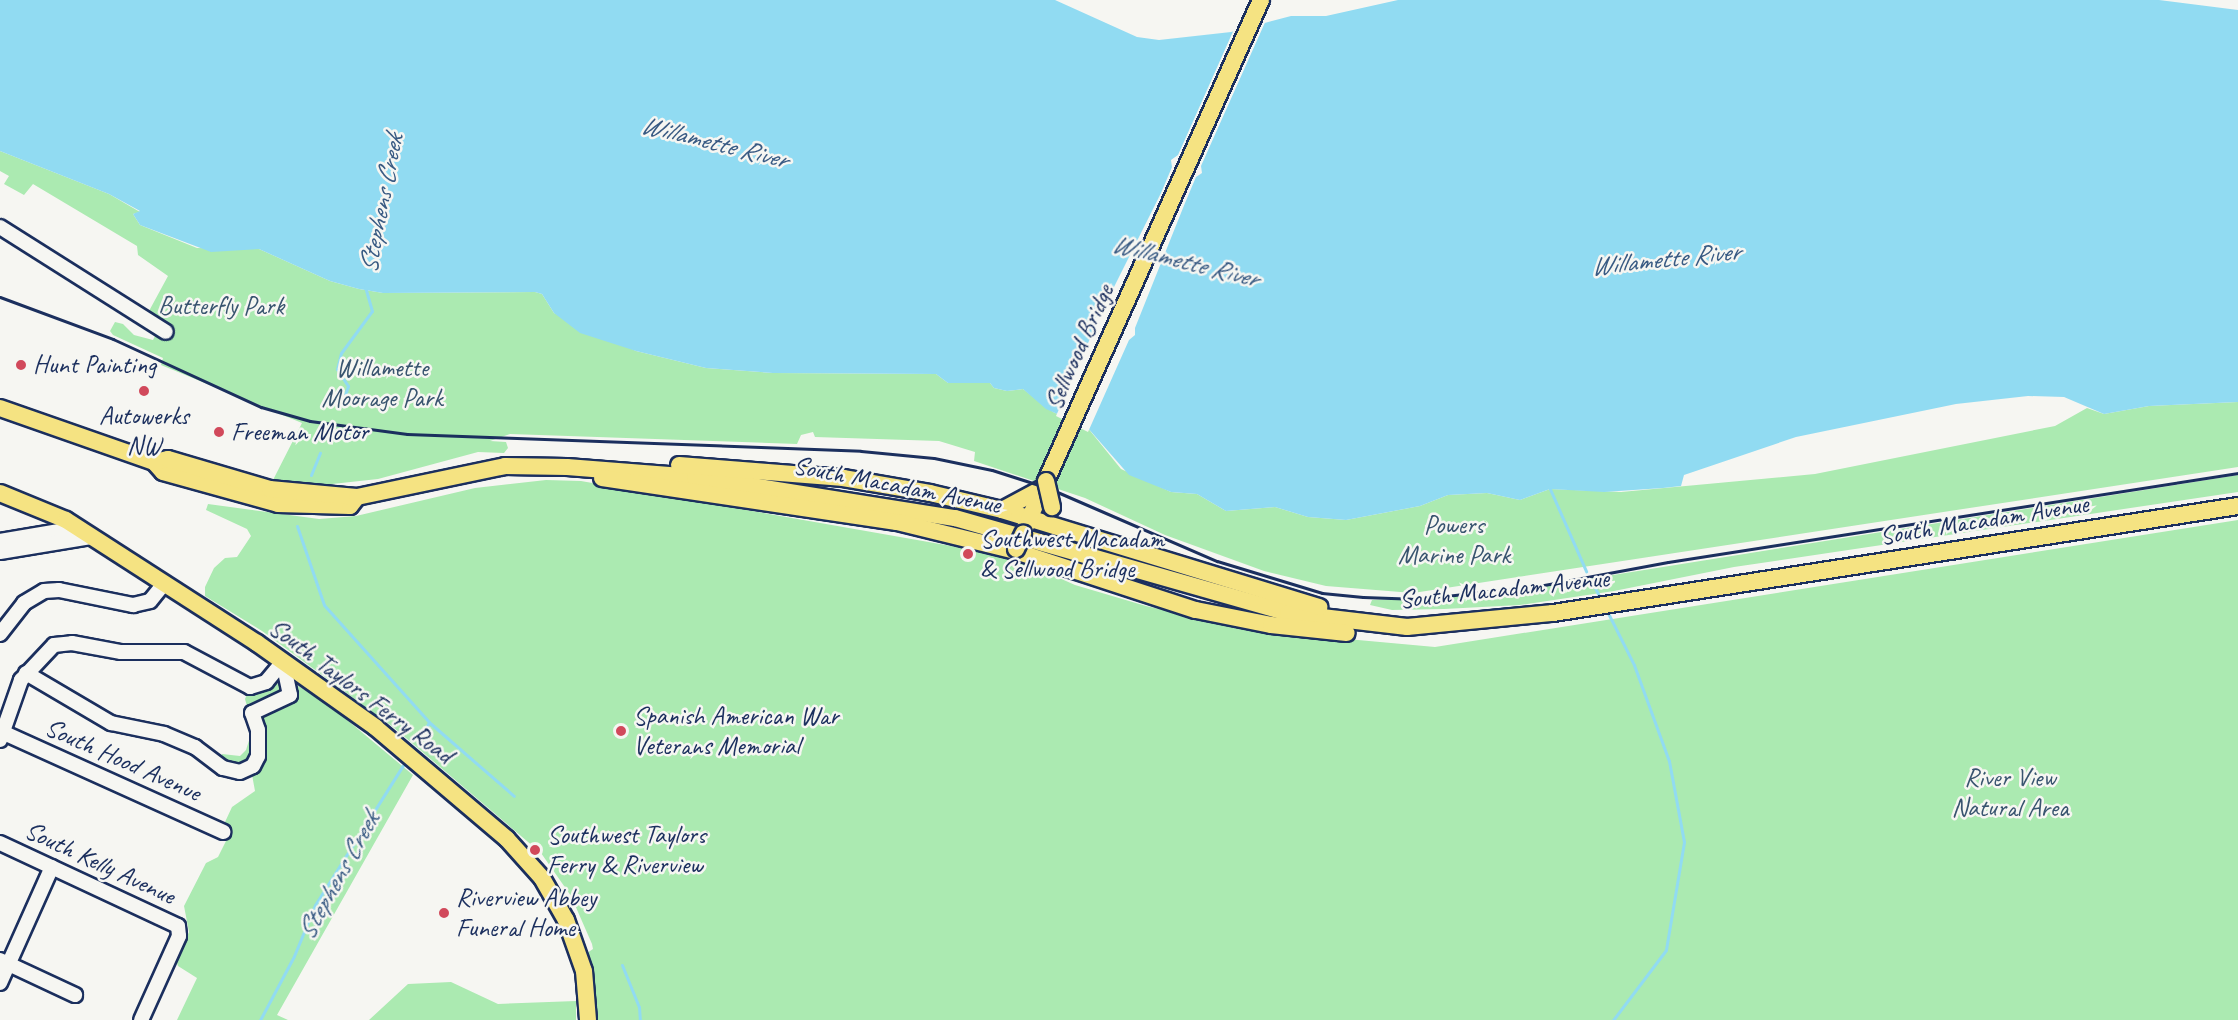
<!DOCTYPE html>
<html>
<head>
<meta charset="utf-8">
<style>
  body { margin:0 }
  #map { position:relative; width:2238px; height:1020px; overflow:hidden; background:#f6f6f2; font-family:Caveat,sans-serif }
  div>[style] { position:absolute }
  .green>* { inset:0; background:#abeab1 }
  .water>* { inset:0; background:#91dbf2 }
  .pier>* { inset:0; background:#f6f6f2 }
  .stream>* { height:3px; margin:-1.5px; padding:0 1.5px; transform-origin:1.5px; border-radius:1.5px; background:#91dbf2 }
  .roads { filter:drop-shadow(2px 0 #1b2f5e) drop-shadow(-2px 0 #1b2f5e) drop-shadow(0 2px #1b2f5e) drop-shadow(0 -2px #1b2f5e) }
  .minor>* { height:14px; margin:-7px; padding:0 7px; transform-origin:7px; border-radius:7px; background:#f6f6f2 }
  .major>* { height:16px; margin:-8px; padding:0 8px; transform-origin:8px; border-radius:8px; background:#f5e382 }
  .rail>* { height:3px; margin:-1.5px; padding:0 1.5px; transform-origin:1.5px; border-radius:1.5px; background:#1b2f5e }
  .bridges { filter:drop-shadow(2px 0 #1b2f5e) drop-shadow(-2px 0 #1b2f5e) drop-shadow(0 2px #1b2f5e) drop-shadow(0 -2px #1b2f5e) }
  .major-bridge>* { height:16px; margin:-8px; padding:0 8px; transform-origin:8px; border-radius:8px; background:#f5e382 }
  .dots>* { width:16px; height:16px; translate:-50% -50%; box-sizing:border-box; border:3px solid #f6f6f2; border-radius:50% }
  span { translate:-50% -50%; white-space:nowrap; text-align:center; line-height:1.15; -webkit-text-stroke:5px #f6f6f2; paint-order:stroke }
  .park-label { font-size:26px; color:#38546f }
  .street-label { font-size:26px; color:#1b2f5e }
  .poi-label { font-size:26px; color:#1b2f5e }
  .left { translate:0 -50%; text-align:left }
  .water-label { font-size:27px; color:#385a83; font-style:italic }
</style>
</head>
<body>
<div id="map">
  <div class="green">
    <div style="clip-path:polygon(0 151px,109px 194px,140px 212px,133px 214px,140px 225px,197px 248px,259px 249px,330px 281px,359px 289px,383px 293px,535px 292px,542px 294px,554px 313px,636px 351px,706px 368px,773px 373px,936px 374px,948px 383px,990px 383px,994px 388px,1007px 391px,1023px 389px,1053px 412px,1087px 427px,1121px 469px,1171px 492px,1197px 494px,1226px 511px,1275px 507px,1308px 517px,1346px 520px,1420px 506px,1448px 495px,1487px 493px,1520px 500px,1550px 489px,1621px 492px,1815px 474px,2055px 426px,2087px 408px,2104px 414px,2149px 406px,2238px 402px,2238px 467px,1413px 593px,1326px 586px,1264px 571px,1165px 535px,1085px 498px,974px 461px,975px 452px,939px 441px,815px 437px,813px 432px,801px 435px,797px 444px,510px 434px,490px 441px,506px 442px,508px 448px,504px 453px,478px 452px,378px 479px,323px 485px,273px 480px,302px 423px,161px 365px,163px 358px,113px 335px,110px 331px,115px 322px,123px 324px,134px 335px,153px 340px,163px 320px,149px 311px,168px 276px,138px 255px,137px 246px,33px 184px,24px 195px,4px 184px,9px 176px,0 171px)"></div>
    <div style="clip-path:polygon(2238px 475px,2238px 492px,1734px 567px,1614px 591px,1520px 605px,1444px 609px,1392px 610px,1370px 605px,1372px 600px,1482px 596px)"></div>
    <div style="clip-path:polygon(546px 480px,581px 481px,957px 547px,1030px 565px,1075px 585px,1146px 606px,1258px 631px,1435px 647px,2238px 520px,2238px 1020px,597px 1020px,587px 953px,593px 949px,592px 944px,571px 896px,541px 853px,393px 727px,262px 631px,205px 596px,205px 587px,214px 568px,225px 558px,237px 557px,251px 536px,247px 529px,206px 510px,208px 504px,319px 519px,356px 516px,475px 488px)"></div>
    <div style="clip-path:polygon(290px 681px,328px 704px,413px 775px,277px 1015px,288px 1020px,177px 1020px,197px 978px,178px 966px,176px 960px,189px 932px,184px 906px,206px 863px,218px 857px,226px 841px,225px 822px,232px 807px,255px 791px,250px 764px,229px 766px,220px 758px,222px 754px,240px 756px,246px 750px,253px 728px,245px 699px,249px 690px)"></div>
    <div style="clip-path:polygon(451px 982px,498px 1004px,576px 1001px,576px 1020px,369px 1020px,408px 984px)"></div>
  </div>
  <div class="water">
    <div style="clip-path:polygon(0 0,1055px 0,1137px 37px,1159px 40px,1231px 32px,1291px 16px,1326px 16px,1398px 0,2159px 0,2238px 10px,2238px 402px,2149px 406px,2104px 414px,2064px 397px,2028px 396px,1956px 404px,1796px 437px,1684px 475px,1681px 486px,1663px 488px,1604px 492px,1550px 489px,1520px 500px,1487px 493px,1448px 495px,1420px 506px,1346px 520px,1308px 517px,1275px 507px,1226px 511px,1197px 494px,1171px 492px,1129px 475px,1087px 427px,1046px 409px,1023px 389px,1007px 391px,994px 388px,990px 383px,948px 383px,936px 374px,773px 373px,706px 368px,636px 351px,580px 333px,554px 313px,542px 294px,535px 292px,383px 293px,359px 289px,330px 281px,259px 249px,211px 252px,140px 225px,133px 214px,140px 211px,109px 194px,0 151px)"></div>
  </div>
  <div class="pier">
    <div style="clip-path:polygon(1267px 18px,1201px 166px,1202px 173px,1196px 177px,1185px 203px,1135px 328px,1135px 335px,1129px 340px,1088px 432px,1056px 416px,1096px 325px,1095px 318px,1101px 313px,1161px 193px,1172px 167px,1171px 160px,1178px 155px,1235px 27px)"></div>
  </div>
  <div class="stream">
    <div style="left:343px;top:400px;width:15px;rotate:-70deg"></div>
    <div style="left:348px;top:386px;width:20px;rotate:-123deg"></div>
    <div style="left:337px;top:369px;width:16px;rotate:-76deg"></div>
    <div style="left:341px;top:353px;width:52px;rotate:-53.6deg"></div>
    <div style="left:372px;top:311px;width:25px;rotate:-106deg"></div>
    <div style="left:311px;top:475px;width:24px;rotate:-68deg"></div>
    <div style="left:1550px;top:489px;width:90px;rotate:66.3deg"></div>
    <div style="left:297px;top:526px;width:83px;rotate:71.1deg"></div>
    <div style="left:324px;top:605px;width:157px;rotate:48.1deg"></div>
    <div style="left:429px;top:722px;width:13px;rotate:117deg"></div>
    <div style="left:1592px;top:582px;width:20px;rotate:63deg"></div>
    <div style="left:1607px;top:611px;width:60px;rotate:63.4deg"></div>
    <div style="left:1634px;top:665px;width:102px;rotate:70deg"></div>
    <div style="left:1669px;top:761px;width:82px;rotate:79.5deg"></div>
    <div style="left:1684px;top:842px;width:109px;rotate:99.5deg"></div>
    <div style="left:1666px;top:950px;width:88px;rotate:127.1deg"></div>
    <div style="left:430px;top:723px;width:111px;rotate:41deg"></div>
    <div style="left:622px;top:965px;width:45px;rotate:68deg"></div>
    <div style="left:639px;top:1007px;width:13px;rotate:86deg"></div>
    <div style="left:260px;top:1020px;width:72px;rotate:-62deg"></div>
    <div style="left:294px;top:956px;width:55px;rotate:-67.6deg"></div>
    <div style="left:315px;top:905px;width:165px;rotate:-57.8deg"></div>
  </div>
  <div class="roads">
    <div class="minor">
      <div style="left:0;top:227px;width:196px;rotate:32.3deg"></div>
      <div style="left:0;top:541px;width:78px;rotate:-9.6deg"></div>
      <div style="left:0;top:552px;width:92px;rotate:-9.4deg"></div>
      <div style="left:0;top:634px;width:39px;rotate:-52deg"></div>
      <div style="left:24px;top:603px;width:23px;rotate:-31deg"></div>
      <div style="left:44px;top:591px;width:15px;rotate:-4deg"></div>
      <div style="left:59px;top:590px;width:76px;rotate:11.5deg"></div>
      <div style="left:133px;top:605px;width:17px;rotate:-13deg"></div>
      <div style="left:150px;top:601px;width:22px;rotate:-51deg"></div>
      <div style="left:26px;top:673px;width:99px;rotate:30.5deg"></div>
      <div style="left:111px;top:723px;width:54px;rotate:11.7deg"></div>
      <div style="left:164px;top:734px;width:34px;rotate:23deg"></div>
      <div style="left:195px;top:747px;width:35px;rotate:37deg"></div>
      <div style="left:223px;top:768px;width:17px;rotate:13deg"></div>
      <div style="left:240px;top:772px;width:14px;rotate:-25deg"></div>
      <div style="left:253px;top:766px;width:11px;rotate:-63deg"></div>
      <div style="left:258px;top:756px;width:26px;rotate:-90deg"></div>
      <div style="left:258px;top:730px;width:18px;rotate:-109deg"></div>
      <div style="left:252px;top:713px;width:42px;rotate:-25.3deg"></div>
      <div style="left:290px;top:695px;width:34px;rotate:-102deg"></div>
      <div style="left:2px;top:732px;width:243px;rotate:24.3deg"></div>
      <div style="left:0;top:740px;width:64px;rotate:-70.7deg"></div>
      <div style="left:21px;top:680px;width:48px;rotate:-46.7deg"></div>
      <div style="left:54px;top:645px;width:18px;rotate:-6deg"></div>
      <div style="left:72px;top:643px;width:50px;rotate:10.4deg"></div>
      <div style="left:121px;top:652px;width:63px"></div>
      <div style="left:184px;top:652px;width:75px;rotate:27.9deg"></div>
      <div style="left:250px;top:687px;width:17px;rotate:-17deg"></div>
      <div style="left:266px;top:682px;width:26px;rotate:-50deg"></div>
      <div style="left:0;top:843px;width:196px;rotate:25deg"></div>
      <div style="left:178px;top:926px;width:10px;rotate:84deg"></div>
      <div style="left:179px;top:936px;width:92px;rotate:114.3deg"></div>
      <div style="left:0;top:960px;width:83px;rotate:25deg"></div>
      <div style="left:0;top:983px;width:127px;rotate:-65.9deg"></div>
    </div>
    <div class="major">
      <div style="left:0;top:408px;width:163px;rotate:19.3deg"></div>
      <div style="left:154px;top:462px;width:13px;rotate:48deg"></div>
      <div style="left:163px;top:472px;width:119px;rotate:15.5deg"></div>
      <div style="left:278px;top:504px;width:72px;rotate:1.6deg"></div>
      <div style="left:350px;top:506px;width:11px;rotate:-52deg"></div>
      <div style="left:154px;top:462px;width:14px;rotate:-12deg"></div>
      <div style="left:168px;top:459px;width:106px;rotate:16.4deg"></div>
      <div style="left:270px;top:489px;width:87px;rotate:5.3deg"></div>
      <div style="left:357px;top:497px;width:151px;rotate:-11.8deg"></div>
      <div style="left:505px;top:466px;width:62px;rotate:0.9deg"></div>
      <div style="left:567px;top:467px;width:128px;rotate:4.5deg"></div>
      <div style="left:695px;top:477px;width:263px;rotate:9deg"></div>
      <div style="left:955px;top:518px;width:346px;rotate:15.9deg"></div>
      <div style="left:1288px;top:613px;width:120px;rotate:6.7deg"></div>
      <div style="left:1407px;top:627px;width:147px;rotate:-5.5deg"></div>
      <div style="left:1553px;top:613px;width:693px;rotate:-8.88deg"></div>
      <div style="left:679px;top:465px;width:165px;rotate:4.5deg"></div>
      <div style="left:843px;top:478px;width:88px;rotate:9.8deg"></div>
      <div style="left:930px;top:493px;width:74px;rotate:13.3deg"></div>
      <div style="left:1002px;top:510px;width:332px;rotate:17deg"></div>
      <div style="left:602px;top:478px;width:298px;rotate:8.5deg"></div>
      <div style="left:897px;top:522px;width:122px;rotate:13.8deg"></div>
      <div style="left:1015px;top:551px;width:190px;rotate:18.1deg"></div>
      <div style="left:1196px;top:610px;width:76px;rotate:11.3deg"></div>
      <div style="left:1271px;top:625px;width:76px;rotate:6deg"></div>
      <div style="left:1046px;top:481px;width:527px;rotate:-65.92deg"></div>
      <div style="left:0;top:493px;width:71px;rotate:22.2deg"></div>
      <div style="left:66px;top:520px;width:227px;rotate:32.8deg"></div>
      <div style="left:257px;top:643px;width:145px;rotate:35.4deg"></div>
      <div style="left:375px;top:727px;width:173px;rotate:40.3deg"></div>
      <div style="left:507px;top:839px;width:52px;rotate:48.1deg"></div>
      <div style="left:542px;top:878px;width:48px;rotate:60.3deg"></div>
      <div style="left:566px;top:920px;width:54px;rotate:70.6deg"></div>
      <div style="left:584px;top:971px;width:49px;rotate:85.3deg"></div>
      <div style="left:1002px;top:510px;width:47px;rotate:-28.2deg"></div>
      <div style="left:1025px;top:528px;width:44px;rotate:-65.8deg"></div>
    </div>
  </div>
  <div class="rail">
    <div style="left:0;top:297px;width:121px;rotate:20.4deg"></div>
    <div style="left:113px;top:339px;width:163px;rotate:24.7deg"></div>
    <div style="left:261px;top:407px;width:51px;rotate:15.9deg"></div>
    <div style="left:310px;top:421px;width:98px;rotate:7.6deg"></div>
    <div style="left:407px;top:434px;width:454px;rotate:2.1deg"></div>
    <div style="left:861px;top:451px;width:73px;rotate:5.5deg"></div>
    <div style="left:934px;top:458px;width:59px;rotate:11.7deg"></div>
    <div style="left:992px;top:470px;width:59px;rotate:17.8deg"></div>
    <div style="left:1048px;top:488px;width:184px;rotate:23.4deg"></div>
    <div style="left:1217px;top:561px;width:110px;rotate:16.9deg"></div>
    <div style="left:1322px;top:593px;width:41px;rotate:5.6deg"></div>
    <div style="left:1363px;top:597px;width:56px;rotate:2deg"></div>
    <div style="left:1419px;top:599px;width:126px;rotate:-6.4deg"></div>
    <div style="left:1544px;top:585px;width:126px;rotate:-10.5deg"></div>
    <div style="left:1668px;top:562px;width:577px;rotate:-8.87deg"></div>
  </div>
  <div class="bridges">
    <div class="major-bridge">
      <div style="left:1046px;top:481px;width:27px;rotate:77deg"></div>
      <div style="left:1016px;top:549px;width:17px;rotate:-65deg"></div>
    </div>
  </div>
  <div class="dots">
    <div style="left:21px;top:365px;background:#d1495b"></div>
    <div style="left:144px;top:391px;background:#d1495b"></div>
    <div style="left:219px;top:432px;background:#d1495b"></div>
    <div style="left:968px;top:554px;background:#d1495b"></div>
    <div style="left:621px;top:731px;background:#d1495b"></div>
    <div style="left:535px;top:850px;background:#d1495b"></div>
    <div style="left:444px;top:913px;background:#d1495b"></div>
  </div>
  <div class="park-label">
    <span style="left:221px;top:306px">Butterfly Park</span>
    <span style="left:382px;top:383px">Willamette<br>Moorage Park</span>
    <span style="left:1454px;top:540px">Powers<br>Marine Park</span>
    <span style="left:2010px;top:793px">River View<br>Natural Area</span>
  </div>
  <div class="street-label">
    <span style="left:1079px;top:347px;rotate:-66deg">Sellwood Bridge</span>
    <span style="left:897px;top:485px;rotate:11deg">South Macadam Avenue</span>
    <span style="left:1984px;top:520px;rotate:-9deg">South Macadam Avenue</span>
    <span style="left:1504px;top:589px;rotate:-6deg">South Macadam Avenue</span>
    <span style="left:361px;top:691px;rotate:37deg">South Taylors Ferry Road</span>
    <span style="left:123px;top:760px;rotate:24deg">South Hood Avenue</span>
    <span style="left:100px;top:863px;rotate:25deg">South Kelly Avenue</span>
  </div>
  <div class="poi-label">
    <span class="left" style="left:33px;top:365px">Hunt Painting</span>
    <span style="left:144px;top:431px">Autowerks<br>NW</span>
    <span class="left" style="left:231px;top:432px">Freeman Motor</span>
    <span class="left" style="left:980px;top:554px">Southwest Macadam<br>&amp; Sellwood Bridge</span>
    <span class="left" style="left:633px;top:731px">Spanish American War<br>Veterans Memorial</span>
    <span class="left" style="left:547px;top:850px">Southwest Taylors<br>Ferry &amp; Riverview</span>
    <span class="left" style="left:456px;top:913px">Riverview Abbey<br>Funeral Home</span>
  </div>
  <div class="water-label">
    <span style="left:714px;top:142px;rotate:14deg">Willamette River</span>
    <span style="left:381px;top:204px;rotate:-79deg">Stephens Creek</span>
    <span style="left:1665px;top:259px;rotate:-6deg">Willamette River</span>
    <span style="left:1185px;top:261px;rotate:14deg">Willamette River</span>
    <span style="left:338px;top:876px;rotate:-61deg">Stephens Creek</span>
  </div>
</div>
</body>
</html>
